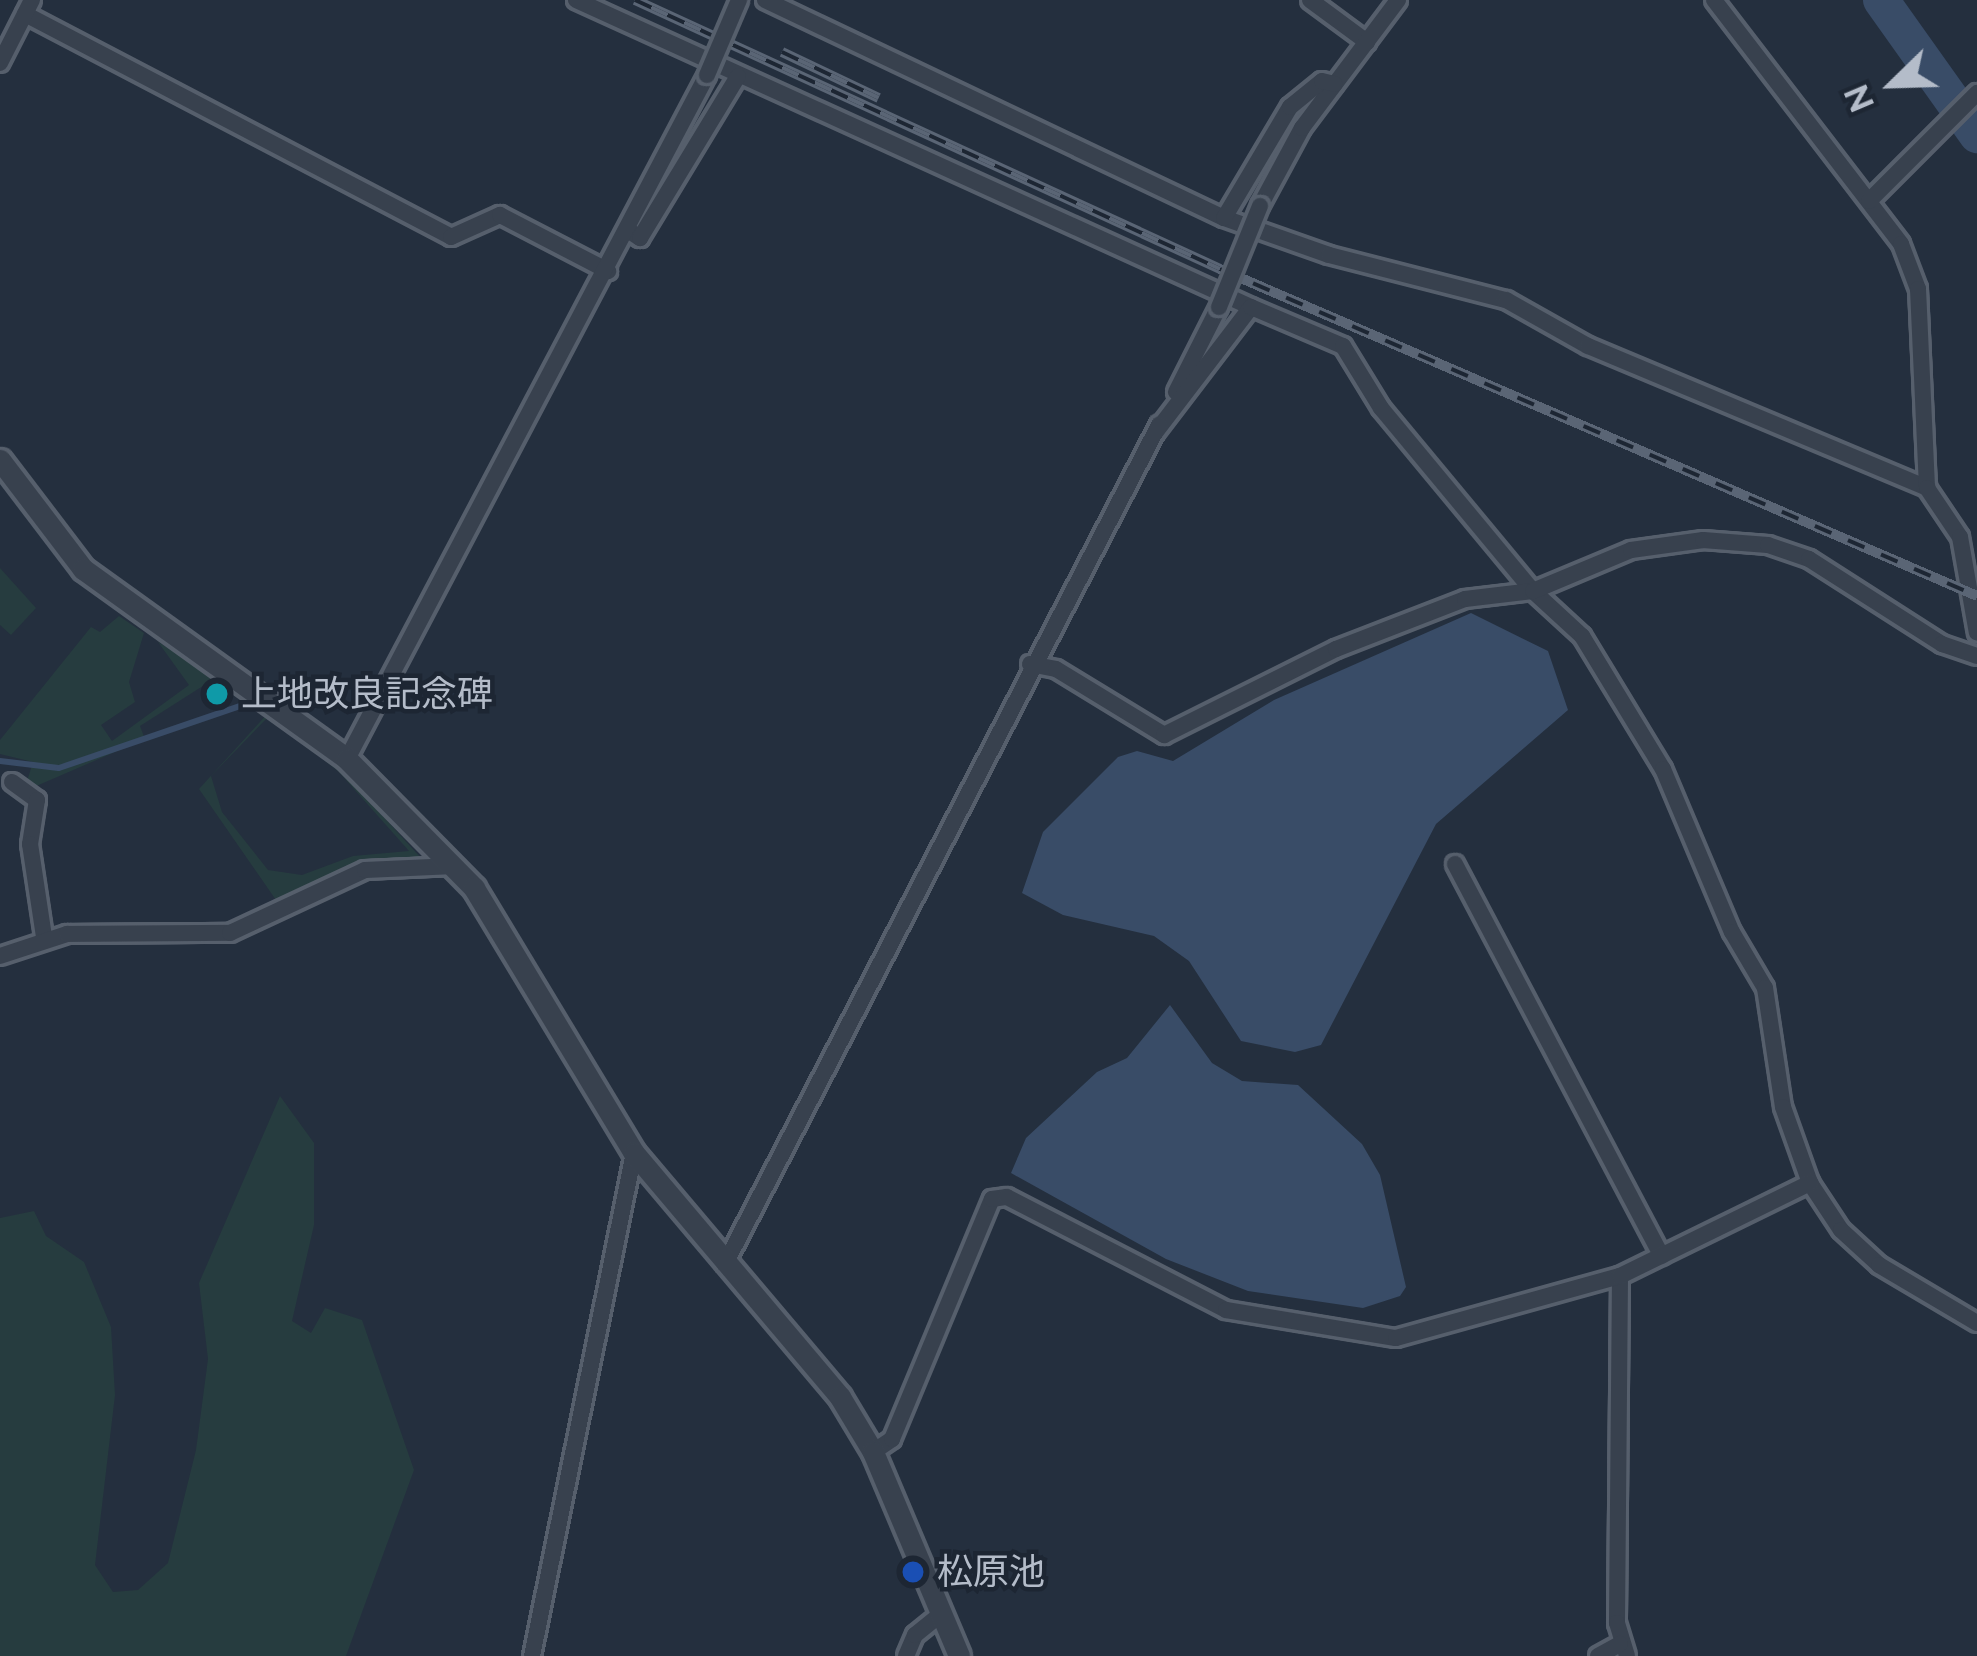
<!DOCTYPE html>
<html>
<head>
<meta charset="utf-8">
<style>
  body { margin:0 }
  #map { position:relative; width:1977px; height:1656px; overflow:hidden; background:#242f3e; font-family:Raleway,"Noto Sans JP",sans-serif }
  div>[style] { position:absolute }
  .green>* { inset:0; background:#263c3f }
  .water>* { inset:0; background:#394c67 }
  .stream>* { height:6px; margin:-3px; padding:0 3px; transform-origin:3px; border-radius:3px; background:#394c67 }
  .river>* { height:36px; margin:-18px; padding:0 18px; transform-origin:18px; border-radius:18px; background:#394c67 }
  .roads { filter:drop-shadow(3px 0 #565f6c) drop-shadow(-3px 0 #565f6c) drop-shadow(0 3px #565f6c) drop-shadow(0 -3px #565f6c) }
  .minor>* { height:16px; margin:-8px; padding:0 8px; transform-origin:8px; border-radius:8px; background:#38414e }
  .tertiary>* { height:21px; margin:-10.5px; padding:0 10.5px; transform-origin:10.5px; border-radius:10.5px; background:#38414e }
  .rail>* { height:10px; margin-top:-5px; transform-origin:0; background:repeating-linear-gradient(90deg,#1d2633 0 18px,#5a6575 0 36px); box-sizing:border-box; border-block:3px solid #5a6575 }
  .bridges { filter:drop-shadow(3px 0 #565f6c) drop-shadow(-3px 0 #565f6c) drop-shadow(0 3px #565f6c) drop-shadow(0 -3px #565f6c) }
  .minor-bridge>* { height:16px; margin:-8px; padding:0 8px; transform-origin:8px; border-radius:8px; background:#38414e }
  .dots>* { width:33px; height:33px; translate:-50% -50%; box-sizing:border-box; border:6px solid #1d2633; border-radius:50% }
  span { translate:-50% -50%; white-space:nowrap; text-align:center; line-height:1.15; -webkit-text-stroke:9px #1d2633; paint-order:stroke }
  .poi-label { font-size:36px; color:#b4bcc9 }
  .left { translate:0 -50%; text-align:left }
  .north { position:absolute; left:1833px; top:24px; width:120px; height:120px; -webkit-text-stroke:9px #1d2633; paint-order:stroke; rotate:247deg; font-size:33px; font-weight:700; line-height:48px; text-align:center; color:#b4bcc9 }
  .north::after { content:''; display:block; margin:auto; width:42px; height:54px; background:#b4bcc9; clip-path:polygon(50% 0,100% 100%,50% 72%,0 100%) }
</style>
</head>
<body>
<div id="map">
  <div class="green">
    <div style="clip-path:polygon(0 568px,36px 608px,11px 635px,0 625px)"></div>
    <div style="clip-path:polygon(119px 616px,144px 633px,129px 682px,135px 702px,101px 725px,112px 741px,189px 685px,158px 642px,217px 677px,140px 726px,145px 739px,34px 787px,27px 781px,33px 762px,0 754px,0 740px,91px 627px,100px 632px)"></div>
    <div style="clip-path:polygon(evenodd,269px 712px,340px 769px,421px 858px,345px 866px,278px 903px,199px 789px,269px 712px,269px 716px,339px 772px,409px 851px,353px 856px,302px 875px,268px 870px,222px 812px,211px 776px,269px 716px)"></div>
    <div style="clip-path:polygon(280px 1096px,314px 1143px,314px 1225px,292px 1321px,311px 1333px,325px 1308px,362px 1320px,414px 1470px,346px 1656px,0 1656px,0 1218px,34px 1211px,46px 1236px,84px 1262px,111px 1327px,115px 1395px,95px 1565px,113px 1592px,138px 1590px,168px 1563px,196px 1450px,208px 1359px,199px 1283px)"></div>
  </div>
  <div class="water">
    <div style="clip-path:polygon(1471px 613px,1548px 651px,1568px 710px,1436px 824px,1321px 1045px,1295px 1052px,1241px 1041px,1189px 961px,1154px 936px,1063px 915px,1022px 893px,1043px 832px,1118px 757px,1137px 751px,1173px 761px,1274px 700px)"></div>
    <div style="clip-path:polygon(1170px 1005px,1212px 1063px,1242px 1081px,1298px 1085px,1362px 1144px,1380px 1175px,1406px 1287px,1400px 1296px,1363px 1308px,1248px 1291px,1166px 1259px,1011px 1173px,1026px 1138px,1097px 1072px,1127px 1058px)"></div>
  </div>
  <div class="stream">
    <div style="left:0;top:761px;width:59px;rotate:6.8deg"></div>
    <div style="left:59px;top:768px;width:201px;rotate:-18.9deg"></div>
  </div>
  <div class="river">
    <div style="left:1881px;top:0;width:166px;rotate:54.6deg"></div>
  </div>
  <div class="roads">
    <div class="minor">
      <div style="left:576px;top:0;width:742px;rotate:24.46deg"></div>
      <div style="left:765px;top:0;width:508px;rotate:25.41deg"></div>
      <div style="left:1224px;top:218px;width:111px;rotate:19.4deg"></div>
      <div style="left:1329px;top:255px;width:183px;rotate:14.3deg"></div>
      <div style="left:1506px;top:300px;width:94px;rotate:29.3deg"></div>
      <div style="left:1588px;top:346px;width:368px;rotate:22.7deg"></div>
      <div style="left:1310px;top:0;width:71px;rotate:36.4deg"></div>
      <div style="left:1714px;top:0;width:307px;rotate:52.5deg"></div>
      <div style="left:1901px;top:244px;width:48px;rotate:69.3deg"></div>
      <div style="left:1918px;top:289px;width:199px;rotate:87.4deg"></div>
      <div style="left:1927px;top:488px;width:59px;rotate:56deg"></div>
      <div style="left:1960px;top:537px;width:97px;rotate:80deg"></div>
      <div style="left:25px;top:14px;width:481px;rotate:27.6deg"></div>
      <div style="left:451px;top:237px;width:54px;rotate:-24.2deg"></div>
      <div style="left:500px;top:215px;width:122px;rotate:27.4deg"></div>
      <div style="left:0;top:63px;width:71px;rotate:-63.1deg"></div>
      <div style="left:1869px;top:201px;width:153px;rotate:-45deg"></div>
      <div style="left:1260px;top:206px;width:89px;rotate:-61.7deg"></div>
      <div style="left:1302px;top:128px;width:160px;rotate:-53.1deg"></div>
      <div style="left:1224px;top:218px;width:129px;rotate:-59.3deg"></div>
      <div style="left:1290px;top:107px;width:41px;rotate:-39.1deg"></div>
      <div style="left:1322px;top:81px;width:13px;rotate:13deg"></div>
      <div style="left:631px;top:232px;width:11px;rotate:34deg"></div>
      <div style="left:640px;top:238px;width:189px;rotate:-58.8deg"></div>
      <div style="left:1176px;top:392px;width:95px;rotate:-63.2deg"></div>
      <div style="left:1155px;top:433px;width:158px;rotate:-52.7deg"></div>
      <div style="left:1251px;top:307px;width:100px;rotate:23deg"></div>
      <div style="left:1343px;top:346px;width:73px;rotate:58.5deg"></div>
      <div style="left:1381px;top:408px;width:238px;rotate:50.3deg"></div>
      <div style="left:1533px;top:591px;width:67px;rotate:42.6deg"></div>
      <div style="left:1582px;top:636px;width:156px;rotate:58.7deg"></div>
      <div style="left:1663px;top:769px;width:177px;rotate:67.1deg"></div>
      <div style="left:1732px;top:932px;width:65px;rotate:59.5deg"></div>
      <div style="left:1765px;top:988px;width:120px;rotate:81.4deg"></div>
      <div style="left:1783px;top:1107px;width:81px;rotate:70.4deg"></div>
      <div style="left:1810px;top:1183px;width:56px;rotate:56.6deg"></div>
      <div style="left:1841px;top:1230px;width:52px;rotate:42.6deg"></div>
      <div style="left:1879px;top:1265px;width:114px;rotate:30.6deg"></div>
      <div style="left:1030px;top:664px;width:26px;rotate:11deg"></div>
      <div style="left:1056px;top:669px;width:127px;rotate:31.4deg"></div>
      <div style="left:1164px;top:735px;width:192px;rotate:-26.6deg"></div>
      <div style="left:1336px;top:649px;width:138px;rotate:-21.2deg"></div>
      <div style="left:1465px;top:599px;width:68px;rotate:-6.7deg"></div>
      <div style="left:1533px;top:591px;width:106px;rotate:-22.7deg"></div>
      <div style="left:1631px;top:550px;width:73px;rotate:-7.9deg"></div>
      <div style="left:1703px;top:540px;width:65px;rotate:4.4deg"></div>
      <div style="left:1768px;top:545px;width:43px;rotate:18.9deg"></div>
      <div style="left:1809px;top:559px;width:158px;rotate:32.6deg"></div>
      <div style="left:1942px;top:644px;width:37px;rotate:19deg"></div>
      <div style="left:347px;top:759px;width:773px;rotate:-62.24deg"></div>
      <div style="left:12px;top:782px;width:31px;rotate:36deg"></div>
      <div style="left:37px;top:800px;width:45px;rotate:99deg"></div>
      <div style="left:30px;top:844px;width:94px;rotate:81.4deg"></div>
      <div style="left:1455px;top:864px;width:443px;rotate:62.2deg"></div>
      <div style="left:0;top:956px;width:71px;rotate:-18.2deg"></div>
      <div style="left:67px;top:934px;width:163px;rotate:-0.4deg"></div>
      <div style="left:230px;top:933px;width:149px;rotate:-25deg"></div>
      <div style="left:365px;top:870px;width:89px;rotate:-2.6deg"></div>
      <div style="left:725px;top:1264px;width:945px;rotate:-62.65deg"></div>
      <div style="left:1620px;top:1276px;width:347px;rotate:90.5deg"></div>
      <div style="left:1617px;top:1623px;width:34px;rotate:73deg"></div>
      <div style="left:873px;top:1452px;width:23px;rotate:-34deg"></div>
      <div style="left:892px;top:1439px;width:260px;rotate:-67.4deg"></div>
      <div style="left:992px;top:1199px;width:15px;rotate:-8deg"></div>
      <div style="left:1007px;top:1197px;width:246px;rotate:27.3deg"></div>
      <div style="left:1226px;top:1310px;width:172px;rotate:9.4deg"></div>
      <div style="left:1396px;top:1338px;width:232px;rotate:-15.5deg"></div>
      <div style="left:1620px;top:1276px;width:212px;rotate:-26.1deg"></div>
      <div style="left:532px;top:1656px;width:513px;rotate:-78.54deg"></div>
      <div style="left:906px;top:1656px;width:23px;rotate:-67deg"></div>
      <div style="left:915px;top:1635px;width:33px;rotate:-39deg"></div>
      <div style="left:1598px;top:1656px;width:25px;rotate:-29deg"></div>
    </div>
    <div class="tertiary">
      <div style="left:0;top:460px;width:137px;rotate:52.7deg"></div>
      <div style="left:83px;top:569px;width:325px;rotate:35.7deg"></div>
      <div style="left:347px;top:759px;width:181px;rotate:45.4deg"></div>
      <div style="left:474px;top:888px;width:310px;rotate:58.9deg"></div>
      <div style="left:634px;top:1153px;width:319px;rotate:49.8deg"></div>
      <div style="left:840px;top:1397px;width:64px;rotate:59deg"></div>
      <div style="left:873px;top:1452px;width:221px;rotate:67.1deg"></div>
    </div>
  </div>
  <div class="rail">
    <div style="left:635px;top:0;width:644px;rotate:24.69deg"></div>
    <div style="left:1220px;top:269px;width:825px;rotate:23.36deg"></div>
    <div style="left:782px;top:52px;width:107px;rotate:25.4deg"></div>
  </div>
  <div class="bridges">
    <div class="minor-bridge">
      <div style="left:707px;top:75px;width:82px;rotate:-66.9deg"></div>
      <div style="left:1219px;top:307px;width:109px;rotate:-67.9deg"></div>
    </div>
  </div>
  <div class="dots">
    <div style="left:217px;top:694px;background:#0f9aa8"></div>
    <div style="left:913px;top:1572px;background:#1a4fb4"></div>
  </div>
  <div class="poi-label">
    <span class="left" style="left:241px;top:694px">上地改良記念碑</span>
    <span class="left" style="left:937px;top:1572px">松原池</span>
  </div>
  <div class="north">N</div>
</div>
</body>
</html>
